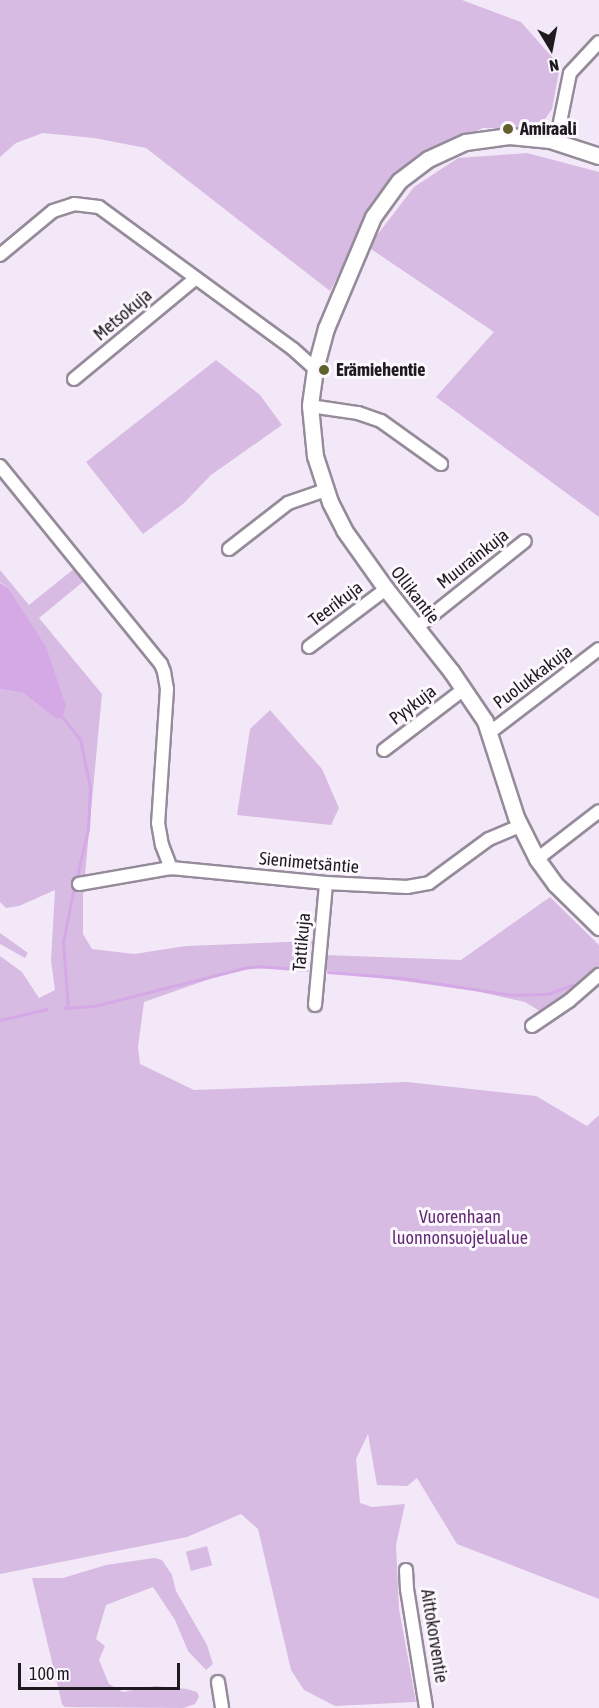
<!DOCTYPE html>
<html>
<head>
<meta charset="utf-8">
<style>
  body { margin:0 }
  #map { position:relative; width:599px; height:1708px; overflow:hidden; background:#f3e8f8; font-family:"Asap Condensed",sans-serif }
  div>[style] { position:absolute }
  .green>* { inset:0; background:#d7bbe3; transform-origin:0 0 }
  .water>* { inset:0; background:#d5a8e6 }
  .stream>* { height:3px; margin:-1.5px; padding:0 1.5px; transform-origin:1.5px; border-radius:1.5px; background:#d5a8e6 }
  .roads { filter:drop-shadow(2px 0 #968b9a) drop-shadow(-2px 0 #968b9a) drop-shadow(0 2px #968b9a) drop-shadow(0 -2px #968b9a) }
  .minor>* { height:12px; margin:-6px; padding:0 6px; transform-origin:6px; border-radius:6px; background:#fff }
  .tertiary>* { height:15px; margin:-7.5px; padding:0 7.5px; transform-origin:7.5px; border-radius:7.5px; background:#fff }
  .dots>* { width:16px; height:16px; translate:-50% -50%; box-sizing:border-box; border:3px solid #fcf8fe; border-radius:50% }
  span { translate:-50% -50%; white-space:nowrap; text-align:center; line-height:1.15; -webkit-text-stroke:6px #fcf8fe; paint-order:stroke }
  .poi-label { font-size:18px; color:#1e1a20; font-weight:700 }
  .left { translate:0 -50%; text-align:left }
  .street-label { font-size:18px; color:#1e1a20 }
  .park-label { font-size:18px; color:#622b75 }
  .north { position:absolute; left:521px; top:18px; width:60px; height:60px; -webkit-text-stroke:4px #fcf8fe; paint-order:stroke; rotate:170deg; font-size:16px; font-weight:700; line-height:24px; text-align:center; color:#1e1a20 }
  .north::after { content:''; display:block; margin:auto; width:21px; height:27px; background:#1e1a20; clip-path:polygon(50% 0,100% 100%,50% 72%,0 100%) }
  .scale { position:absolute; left:18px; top:1663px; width:162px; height:27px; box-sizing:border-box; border:3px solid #1e1a20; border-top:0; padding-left:8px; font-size:18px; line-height:21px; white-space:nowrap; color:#1e1a20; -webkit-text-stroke:4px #fcf8fe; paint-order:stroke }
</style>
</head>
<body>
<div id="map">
  <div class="green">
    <div style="clip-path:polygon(0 0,462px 0,521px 22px,560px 66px,552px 109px,538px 129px,483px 128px,423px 156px,370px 213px,330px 291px,146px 148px,94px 138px,43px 133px,16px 143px,0 157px)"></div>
    <div style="clip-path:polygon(527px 153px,599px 172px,599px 517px,436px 397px,494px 332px,368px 247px,414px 187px,458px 158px)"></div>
    <div style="clip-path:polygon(216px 360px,260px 395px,282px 425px,211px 475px,183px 504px,143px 534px,86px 462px)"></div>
    <div style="clip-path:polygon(75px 568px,84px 581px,39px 618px,102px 694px,83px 896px,83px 934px,92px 949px,134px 954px,186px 946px,312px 941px,306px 968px,238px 969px,144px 1002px,138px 1047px,140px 1064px,194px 1090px,407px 1082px,536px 1096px,587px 1126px,599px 1115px,599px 1599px,457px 1544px,417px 1478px,407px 1486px,377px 1485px,368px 1434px,356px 1459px,360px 1503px,372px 1507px,405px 1504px,396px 1545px,399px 1609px,416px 1702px,335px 1706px,304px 1690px,291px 1670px,258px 1529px,241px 1514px,187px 1537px,0 1574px,0 956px,22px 972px,39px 998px,55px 990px,51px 961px,55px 890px,19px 906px,6px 908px,0 902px,0 689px,23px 693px,56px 719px,8px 588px,0 582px,0 570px,29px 605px)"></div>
    <div style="clip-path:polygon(270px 710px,322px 769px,339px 808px,331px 825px,237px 815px,250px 729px)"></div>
    <div style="clip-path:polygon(550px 897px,599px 945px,599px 966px,543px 1013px,525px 1002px,476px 991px,323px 970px,325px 955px,461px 960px)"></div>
    <div style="clip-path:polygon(0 933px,28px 953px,25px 958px,0 944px)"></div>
    <div style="left:207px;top:1546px;width:20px;height:22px;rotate:75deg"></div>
    <div style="clip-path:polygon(154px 1558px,162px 1560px,172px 1575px,176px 1591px,207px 1645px,213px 1664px,206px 1670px,188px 1651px,175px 1620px,153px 1587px,106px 1605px,96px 1639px,105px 1646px,99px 1660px,109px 1684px,123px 1692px,155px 1686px,187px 1689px,197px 1692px,199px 1697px,195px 1704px,183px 1708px,65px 1707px,62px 1704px,32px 1578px,63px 1578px,106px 1565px)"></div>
  </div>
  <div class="water">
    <div style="clip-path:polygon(0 583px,8px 588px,46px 647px,66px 706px,62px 717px,56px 719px,23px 693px,0 689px)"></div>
  </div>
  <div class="stream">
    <div style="left:62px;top:717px;width:28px;rotate:51deg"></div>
    <div style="left:80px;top:739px;width:49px;rotate:78.2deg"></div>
    <div style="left:90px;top:787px;width:42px;rotate:92.7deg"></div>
    <div style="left:88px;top:829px;width:52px;rotate:103.2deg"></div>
    <div style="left:328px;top:972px;width:74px;rotate:4.6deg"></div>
    <div style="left:402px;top:978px;width:112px;rotate:8.7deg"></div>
    <div style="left:513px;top:995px;width:35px;rotate:-2deg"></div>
    <div style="left:548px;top:994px;width:26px;rotate:-21deg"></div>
    <div style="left:64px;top:1008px;width:30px;rotate:-4deg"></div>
    <div style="left:94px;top:1006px;width:155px;rotate:-14.2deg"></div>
    <div style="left:244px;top:968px;width:14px;rotate:-8deg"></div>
    <div style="left:258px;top:966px;width:49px;rotate:4.7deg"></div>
    <div style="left:68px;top:1008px;width:66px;rotate:-94.3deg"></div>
    <div style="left:63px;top:942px;width:51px;rotate:-78.7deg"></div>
    <div style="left:0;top:1020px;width:48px;rotate:-13.2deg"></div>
  </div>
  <div class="roads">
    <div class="minor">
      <div style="left:556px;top:142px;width:70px;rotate:-78.5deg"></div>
      <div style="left:570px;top:73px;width:42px;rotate:-46.9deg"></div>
      <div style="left:0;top:255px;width:69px;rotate:-39.7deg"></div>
      <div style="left:53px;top:211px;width:22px;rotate:-18deg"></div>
      <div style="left:74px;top:204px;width:25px;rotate:7deg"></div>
      <div style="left:99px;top:207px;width:240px;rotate:36.2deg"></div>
      <div style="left:293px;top:349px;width:30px;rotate:42deg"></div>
      <div style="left:74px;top:379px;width:157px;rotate:-39.6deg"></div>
      <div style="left:310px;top:406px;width:49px;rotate:8.3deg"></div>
      <div style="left:358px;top:413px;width:24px;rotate:19deg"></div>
      <div style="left:381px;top:421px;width:74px;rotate:35.6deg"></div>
      <div style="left:0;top:466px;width:255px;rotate:50.9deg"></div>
      <div style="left:161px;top:664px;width:9px;rotate:69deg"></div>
      <div style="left:164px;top:672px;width:17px;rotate:80deg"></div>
      <div style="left:167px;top:689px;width:134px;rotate:93.8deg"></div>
      <div style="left:158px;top:823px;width:22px;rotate:80deg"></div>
      <div style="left:162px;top:845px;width:25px;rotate:69deg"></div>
      <div style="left:229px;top:549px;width:75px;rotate:-37.9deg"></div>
      <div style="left:288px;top:503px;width:40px;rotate:-18.9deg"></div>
      <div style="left:416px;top:628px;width:139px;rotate:-38.6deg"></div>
      <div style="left:309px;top:647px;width:96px;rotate:-37deg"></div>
      <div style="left:489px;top:733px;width:138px;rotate:-37.4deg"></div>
      <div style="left:384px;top:750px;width:101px;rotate:-37.3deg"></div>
      <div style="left:537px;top:859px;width:78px;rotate:-37.7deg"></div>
      <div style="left:79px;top:884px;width:93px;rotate:-9.9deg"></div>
      <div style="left:171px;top:868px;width:156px;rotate:5.5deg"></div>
      <div style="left:326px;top:883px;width:81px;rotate:2.8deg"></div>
      <div style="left:407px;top:887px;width:22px;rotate:-10deg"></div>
      <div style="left:429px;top:883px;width:74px;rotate:-36.3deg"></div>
      <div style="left:489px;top:839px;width:34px;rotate:-23deg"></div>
      <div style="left:315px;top:1005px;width:122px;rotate:-84.8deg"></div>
      <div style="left:532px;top:1026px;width:45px;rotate:-34deg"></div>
      <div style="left:569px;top:1001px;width:40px;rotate:-41deg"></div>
      <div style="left:406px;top:1570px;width:19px;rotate:87deg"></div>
      <div style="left:407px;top:1589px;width:121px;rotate:80.9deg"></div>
      <div style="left:218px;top:1682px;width:26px;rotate:81deg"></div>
    </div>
    <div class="tertiary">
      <div style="left:599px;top:156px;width:52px;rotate:-161.9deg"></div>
      <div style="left:550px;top:140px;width:41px;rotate:-174.4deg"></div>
      <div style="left:509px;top:136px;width:44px;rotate:172.2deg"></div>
      <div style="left:465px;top:142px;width:41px;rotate:155.3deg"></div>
      <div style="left:428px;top:159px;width:36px;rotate:143deg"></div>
      <div style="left:399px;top:181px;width:44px;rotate:125.8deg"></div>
      <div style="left:373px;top:217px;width:121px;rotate:112.9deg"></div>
      <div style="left:326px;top:328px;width:42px;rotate:105deg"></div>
      <div style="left:315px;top:369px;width:37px;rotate:98deg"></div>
      <div style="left:310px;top:406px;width:50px;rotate:84.3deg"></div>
      <div style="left:315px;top:456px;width:48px;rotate:71.9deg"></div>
      <div style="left:330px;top:502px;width:31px;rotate:63deg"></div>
      <div style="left:344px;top:530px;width:72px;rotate:54.6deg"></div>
      <div style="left:386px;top:589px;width:105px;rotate:51.6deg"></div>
      <div style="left:451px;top:671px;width:60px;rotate:55.8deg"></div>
      <div style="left:485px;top:721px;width:101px;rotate:72.1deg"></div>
      <div style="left:516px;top:817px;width:47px;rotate:63.4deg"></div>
      <div style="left:537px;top:859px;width:31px;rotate:54deg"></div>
      <div style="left:555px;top:884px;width:62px;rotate:44.3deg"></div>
    </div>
  </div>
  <div class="dots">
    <div style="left:508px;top:129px;background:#615f2b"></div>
    <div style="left:324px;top:370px;background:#615f2b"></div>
  </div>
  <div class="poi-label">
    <span class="left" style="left:520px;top:129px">Amiraali</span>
    <span class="left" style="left:336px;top:370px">Erämiehentie</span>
  </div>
  <div class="street-label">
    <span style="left:123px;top:315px;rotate:-40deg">Metsokuja</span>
    <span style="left:473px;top:559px;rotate:-38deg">Muurainkuja</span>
    <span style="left:415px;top:595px;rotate:52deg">Ollikantie</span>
    <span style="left:336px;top:604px;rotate:-37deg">Teerikuja</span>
    <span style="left:533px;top:677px;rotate:-37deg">Puolukkakuja</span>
    <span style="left:413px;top:705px;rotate:-37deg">Pyykuja</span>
    <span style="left:309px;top:863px;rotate:5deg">Sienimetsäntie</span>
    <span style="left:302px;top:942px;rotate:-85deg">Tattikuja</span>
    <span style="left:434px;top:1636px;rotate:81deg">Aittokorventie</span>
  </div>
  <div class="park-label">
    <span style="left:460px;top:1228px">Vuorenhaan<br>luonnonsuojelualue</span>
  </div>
  <div class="north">N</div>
  <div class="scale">100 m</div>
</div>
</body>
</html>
